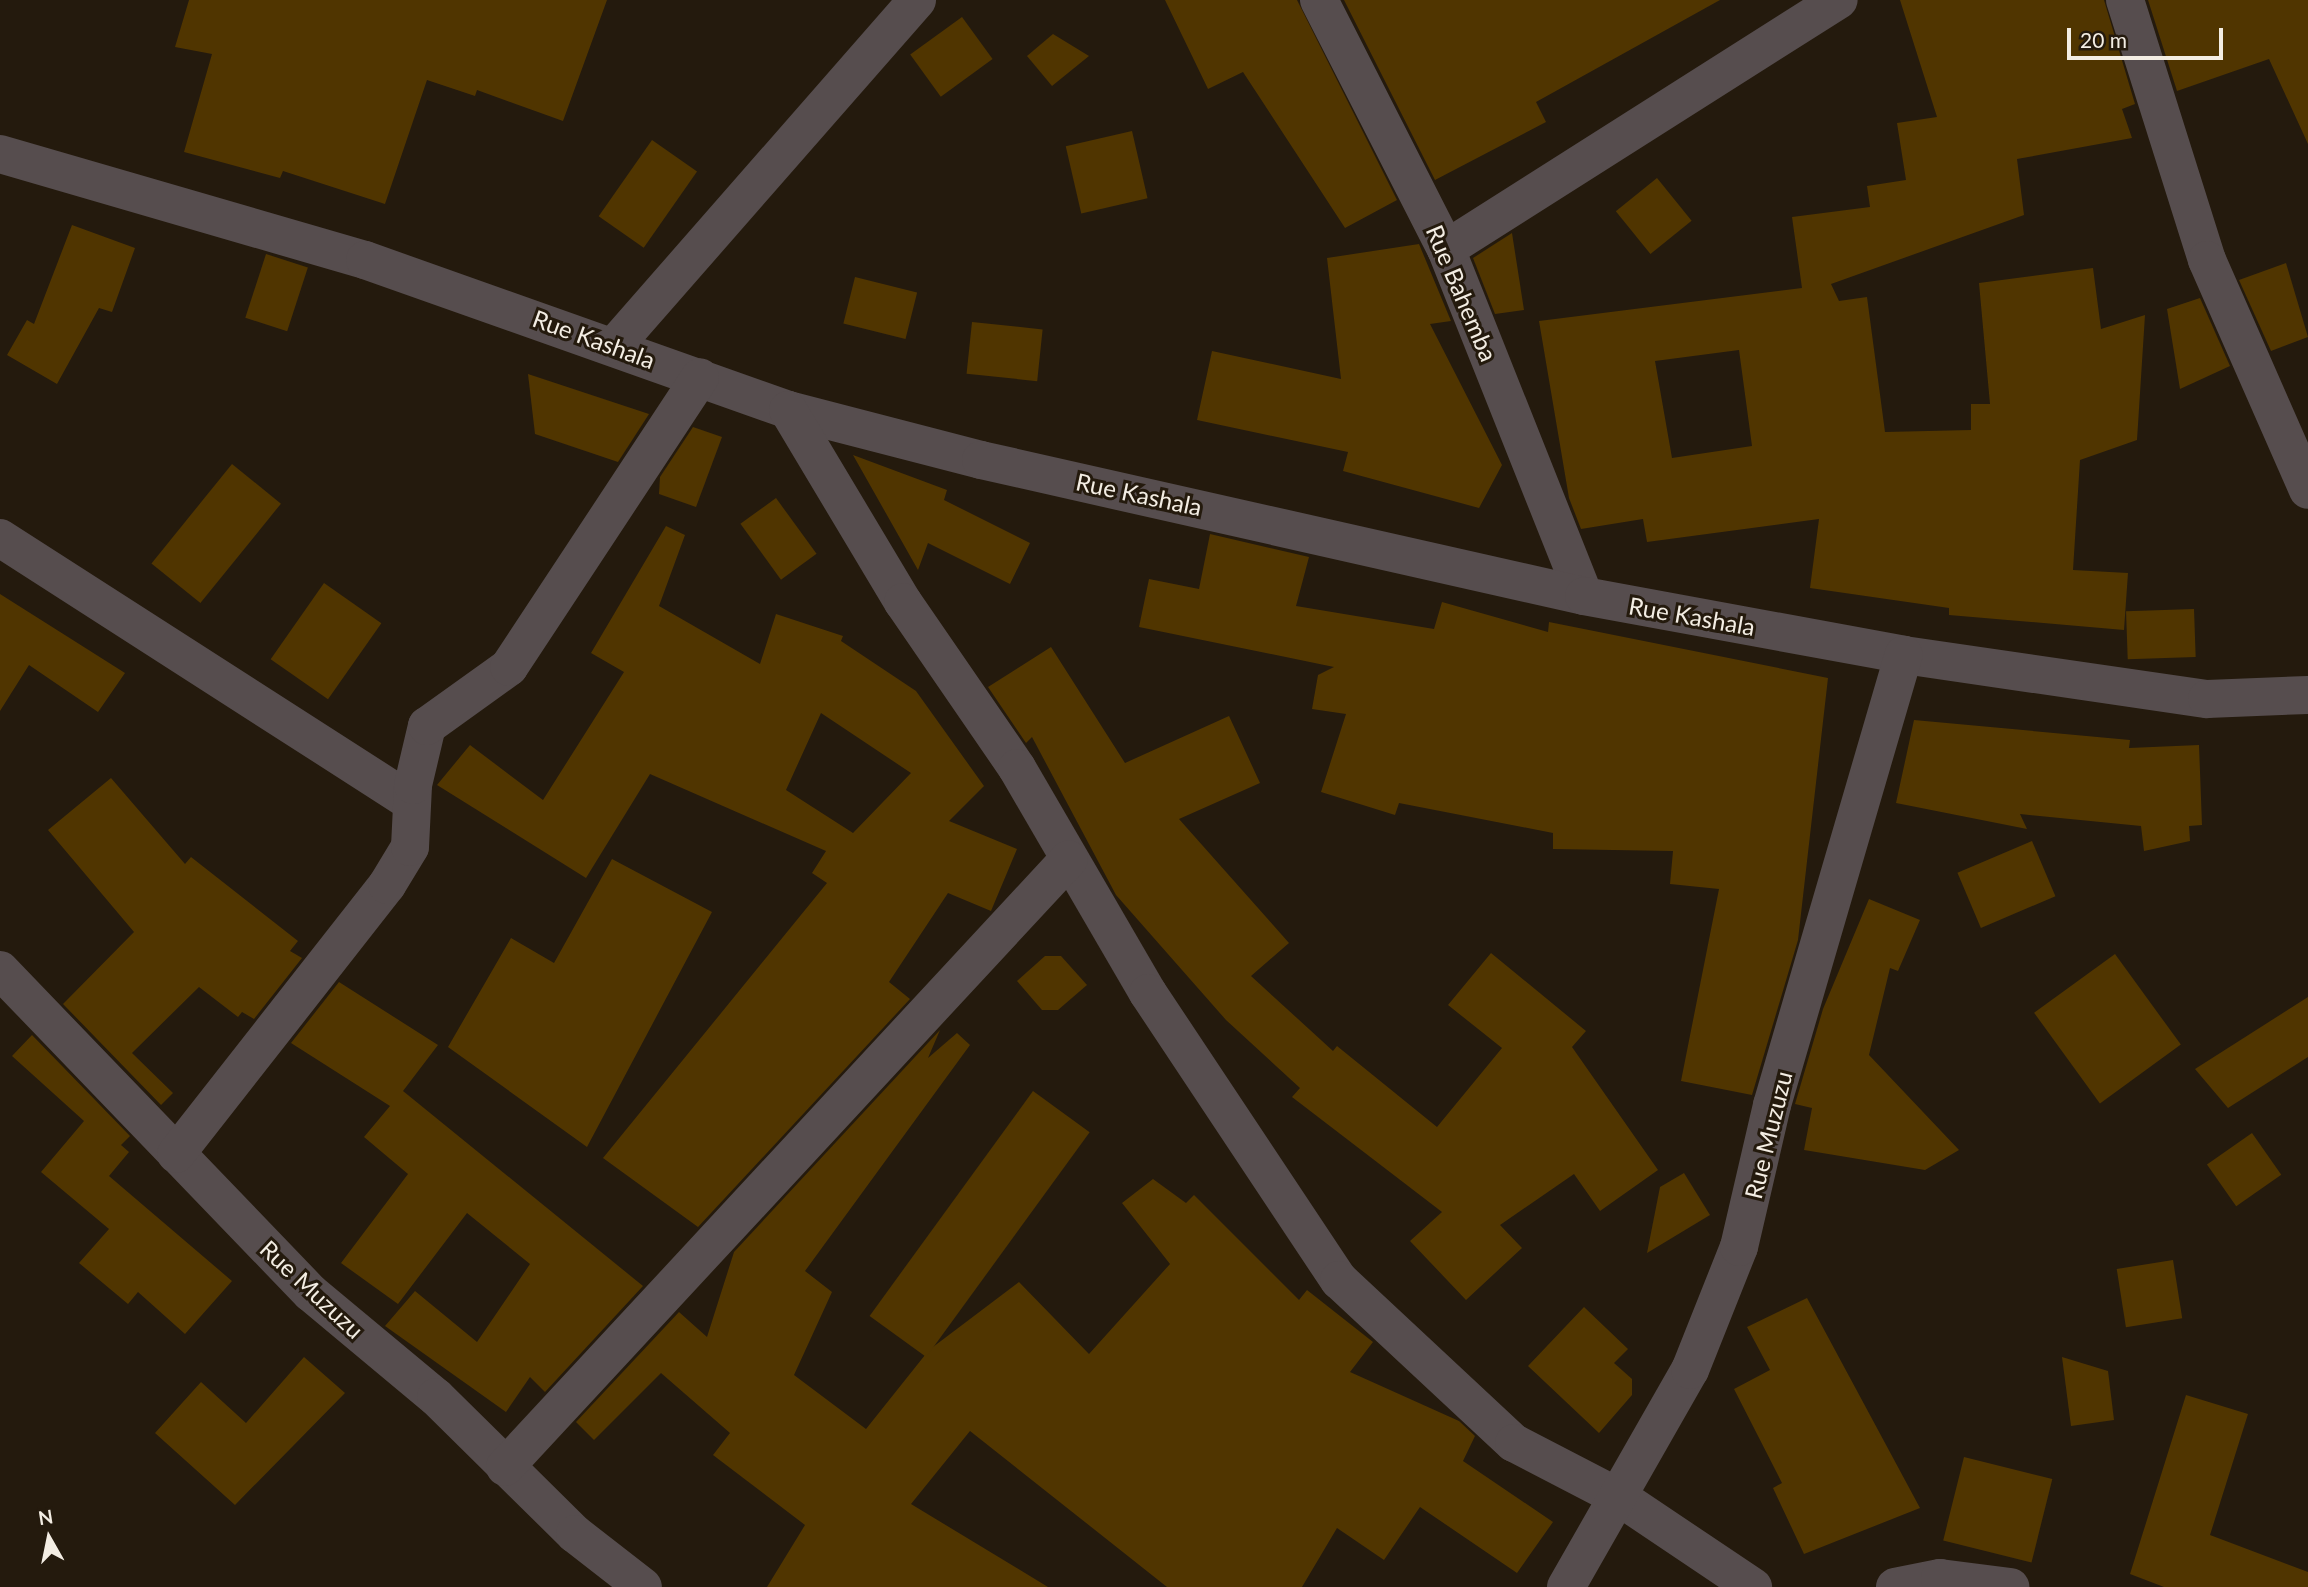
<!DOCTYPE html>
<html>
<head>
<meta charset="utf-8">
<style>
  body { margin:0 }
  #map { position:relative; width:2308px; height:1587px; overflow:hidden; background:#241a0d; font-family:Lato,sans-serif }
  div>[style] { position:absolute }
  .building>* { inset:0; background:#503500; transform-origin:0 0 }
  .minor>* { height:38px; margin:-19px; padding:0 19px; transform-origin:19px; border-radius:19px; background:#564d4e }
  span { translate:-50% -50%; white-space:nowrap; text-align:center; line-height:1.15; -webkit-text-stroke:6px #241a0d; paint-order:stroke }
  .street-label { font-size:24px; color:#f3ede3 }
  .north { position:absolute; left:14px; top:1503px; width:70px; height:70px; -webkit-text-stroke:5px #241a0d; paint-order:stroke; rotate:351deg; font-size:19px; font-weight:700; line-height:28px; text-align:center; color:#f3ede3 }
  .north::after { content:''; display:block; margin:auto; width:24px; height:32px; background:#f3ede3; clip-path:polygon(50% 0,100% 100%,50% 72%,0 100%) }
  .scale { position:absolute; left:2067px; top:28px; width:156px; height:32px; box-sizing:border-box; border:4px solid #f3ede3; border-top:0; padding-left:9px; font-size:21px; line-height:24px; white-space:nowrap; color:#f3ede3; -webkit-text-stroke:5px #241a0d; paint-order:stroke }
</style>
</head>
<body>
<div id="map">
  <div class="building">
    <div style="clip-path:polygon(189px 0,607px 0,563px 121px,477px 90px,475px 96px,427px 80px,385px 204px,283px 171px,280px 178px,184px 152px,212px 54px,175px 47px)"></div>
    <div style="clip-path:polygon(1165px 0,1297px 0,1397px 200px,1345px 228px,1243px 72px,1208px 89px)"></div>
    <div style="clip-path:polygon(1344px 0,1720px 0,1536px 102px,1546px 122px,1435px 180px)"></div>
    <div style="clip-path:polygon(evenodd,1900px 0,2104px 0,2135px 104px,2122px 109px,2132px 138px,2017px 159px,2024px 215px,1831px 284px,1839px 301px,1867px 297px,1885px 432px,1971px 430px,1971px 404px,1990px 404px,1979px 283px,2093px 268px,2101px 329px,2145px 315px,2137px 440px,2080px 460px,2073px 570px,2128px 573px,2124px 630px,1949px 615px,1949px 608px,1810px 588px,1819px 519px,1647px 542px,1643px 519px,1581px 529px,1569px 498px,1539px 321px,1802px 288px,1792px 217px,1870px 207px,1867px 186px,1906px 180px,1897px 123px,1937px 117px,1900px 0,1739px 350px,1752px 446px,1672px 458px,1655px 361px,1739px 350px)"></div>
    <div style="clip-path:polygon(2148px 0,2308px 0,2308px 144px,2269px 59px,2177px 91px)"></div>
    <div style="left:962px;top:17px;width:52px;height:64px;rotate:54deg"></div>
    <div style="clip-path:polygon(1053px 34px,1089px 56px,1052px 86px,1027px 56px)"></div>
    <div style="left:1132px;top:131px;width:69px;height:68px;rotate:77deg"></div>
    <div style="left:652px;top:140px;width:55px;height:93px;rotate:35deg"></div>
    <div style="left:1657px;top:178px;width:55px;height:53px;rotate:51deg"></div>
    <div style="clip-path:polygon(72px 225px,135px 248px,112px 312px,99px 308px,57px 384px,7px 355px,27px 320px,34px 324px)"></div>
    <div style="clip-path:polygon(1512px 233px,1524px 310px,1495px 314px,1473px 258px)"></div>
    <div style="clip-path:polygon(1419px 244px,1451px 321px,1430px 324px,1502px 465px,1479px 508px,1343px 471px,1348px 452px,1197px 420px,1212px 351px,1341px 379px,1327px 258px)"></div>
    <div style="left:266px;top:254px;width:44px;height:67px;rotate:18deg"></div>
    <div style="clip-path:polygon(2286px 263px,2308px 337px,2271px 351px,2239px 280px)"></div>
    <div style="left:855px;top:277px;width:64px;height:48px;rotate:14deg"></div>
    <div style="clip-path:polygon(2200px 298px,2230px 366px,2180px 389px,2167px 309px)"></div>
    <div style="left:972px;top:322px;width:71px;height:52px;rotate:6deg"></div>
    <div style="clip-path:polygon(528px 374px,649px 414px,618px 462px,535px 434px)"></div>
    <div style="clip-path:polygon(693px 427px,722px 437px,696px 507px,659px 494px,660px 477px)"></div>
    <div style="clip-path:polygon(853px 455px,947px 490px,944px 500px,1030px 543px,1010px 584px,928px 543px,918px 570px)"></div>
    <div style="left:232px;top:464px;width:63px;height:128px;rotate:39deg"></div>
    <div style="left:776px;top:498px;width:69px;height:44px;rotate:54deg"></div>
    <div style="clip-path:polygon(evenodd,666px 526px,685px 535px,659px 606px,760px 664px,776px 614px,843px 636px,841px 641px,916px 691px,984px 786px,949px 821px,1017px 849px,991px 911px,948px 893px,889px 982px,910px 999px,698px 1227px,603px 1158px,827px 883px,812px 873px,826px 851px,650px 774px,586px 878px,437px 785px,470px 745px,543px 800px,624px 672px,591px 653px,666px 526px,821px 713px,911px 773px,853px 833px,786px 790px,821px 713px)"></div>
    <div style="clip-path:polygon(1210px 534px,1309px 557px,1296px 606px,1434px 629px,1442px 602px,1548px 632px,1549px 622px,1828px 678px,1798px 940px,1752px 1095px,1681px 1081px,1719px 889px,1670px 884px,1673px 851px,1553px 849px,1553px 833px,1399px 803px,1395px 815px,1321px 792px,1346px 714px,1312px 709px,1318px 675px,1334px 667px,1139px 627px,1149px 579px,1199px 589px)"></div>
    <div style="left:324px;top:583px;width:70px;height:93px;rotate:35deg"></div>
    <div style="clip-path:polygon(0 594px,125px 673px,98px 712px,29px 665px,0 711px)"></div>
    <div style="left:2194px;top:609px;width:48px;height:68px;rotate:88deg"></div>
    <div style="clip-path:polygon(1051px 647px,1125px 763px,1229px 716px,1260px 783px,1179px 819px,1289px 943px,1251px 976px,1333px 1051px,1337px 1046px,1437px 1127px,1502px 1048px,1448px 1005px,1491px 953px,1586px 1031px,1572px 1047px,1658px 1170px,1600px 1211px,1574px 1174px,1500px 1225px,1522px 1248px,1466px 1300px,1410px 1241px,1442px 1212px,1292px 1097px,1300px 1088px,1226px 1020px,1116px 895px,1032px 737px,1026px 743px,988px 687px)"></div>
    <div style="clip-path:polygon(1914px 720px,2130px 740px,2129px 748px,2199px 745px,2202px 825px,2189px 826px,2190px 841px,2144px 851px,2141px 826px,2020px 814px,2027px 829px,1896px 803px)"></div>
    <div style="clip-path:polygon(111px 778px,185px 864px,191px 857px,298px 941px,290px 951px,302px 958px,254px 1019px,242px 1012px,238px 1017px,199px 987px,132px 1053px,173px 1093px,161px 1105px,63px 1004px,134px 932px,48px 830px)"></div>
    <div style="left:2032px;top:841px;width:60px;height:81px;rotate:67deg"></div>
    <div style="clip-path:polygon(612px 859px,712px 912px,587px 1147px,448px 1047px,511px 938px,554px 963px)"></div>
    <div style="clip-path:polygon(1869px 899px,1920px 920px,1898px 971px,1890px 968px,1869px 1055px,1959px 1150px,1925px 1170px,1804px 1150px,1812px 1108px,1795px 1104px,1823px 1009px)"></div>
    <div style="left:2115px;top:954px;width:112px;height:100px;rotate:54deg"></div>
    <div style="clip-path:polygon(1045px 956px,1061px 956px,1087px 985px,1058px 1010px,1042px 1010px,1017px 981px)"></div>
    <div style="clip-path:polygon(339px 982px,438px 1045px,403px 1091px,643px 1286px,545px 1392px,530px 1377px,506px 1412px,385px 1326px,415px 1291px,477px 1342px,530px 1264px,467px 1213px,398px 1304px,341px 1263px,408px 1174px,364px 1137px,390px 1106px,291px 1043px)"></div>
    <div style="clip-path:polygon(2308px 997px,2308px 1057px,2228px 1108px,2195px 1069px)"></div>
    <div style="clip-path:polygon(940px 1030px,928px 1058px,957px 1033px,970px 1045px,805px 1271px,832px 1292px,794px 1375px,866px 1429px,929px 1350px,1019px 1282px,1089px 1354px,1170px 1264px,1122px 1203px,1153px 1179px,1186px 1203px,1194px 1195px,1299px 1300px,1307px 1290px,1373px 1342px,1350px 1372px,1459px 1421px,1475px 1436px,1463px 1461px,1553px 1522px,1517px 1573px,1420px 1507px,1384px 1560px,1337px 1528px,1302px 1587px,1167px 1587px,970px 1431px,911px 1504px,1048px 1587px,767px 1587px,805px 1525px,713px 1455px,730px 1433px,661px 1373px,594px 1440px,576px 1422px,679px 1312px,707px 1337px,734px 1252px)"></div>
    <div style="clip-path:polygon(32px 1035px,130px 1136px,121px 1145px,129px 1152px,109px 1176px,232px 1281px,185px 1334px,138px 1292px,128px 1304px,79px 1263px,109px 1229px,41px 1172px,84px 1121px,12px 1056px)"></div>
    <div style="left:1033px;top:1091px;width:70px;height:278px;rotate:36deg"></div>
    <div style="left:2252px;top:1133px;width:51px;height:55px;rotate:55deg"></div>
    <div style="clip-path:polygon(1684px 1173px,1710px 1215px,1647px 1253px,1660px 1187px)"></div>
    <div style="left:2173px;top:1260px;width:59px;height:57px;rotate:81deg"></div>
    <div style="clip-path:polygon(1807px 1298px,1920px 1508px,1804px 1554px,1773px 1488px,1782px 1483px,1734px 1389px,1770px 1370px,1747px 1327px)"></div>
    <div style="clip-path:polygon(1584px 1307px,1628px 1349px,1614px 1363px,1632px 1379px,1632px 1395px,1599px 1433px,1528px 1366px)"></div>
    <div style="clip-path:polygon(304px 1357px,345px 1393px,235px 1505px,155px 1433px,201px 1382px,246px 1423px)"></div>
    <div style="clip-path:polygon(2062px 1357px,2108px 1371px,2114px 1420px,2071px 1426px)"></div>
    <div style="clip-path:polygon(2186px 1395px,2248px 1414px,2210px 1535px,2308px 1572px,2308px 1587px,2164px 1587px,2130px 1574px)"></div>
    <div style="left:1964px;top:1457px;width:91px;height:86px;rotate:14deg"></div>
  </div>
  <div class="minor">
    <div style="left:1319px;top:0;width:280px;rotate:63deg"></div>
    <div style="left:1446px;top:249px;width:373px;rotate:68.3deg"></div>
    <div style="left:2125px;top:0;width:273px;rotate:72.5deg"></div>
    <div style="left:2207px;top:260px;width:251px;rotate:66.3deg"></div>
    <div style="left:0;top:154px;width:380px;rotate:16.2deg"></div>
    <div style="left:365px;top:260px;width:449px;rotate:19.5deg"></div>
    <div style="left:788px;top:410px;width:199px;rotate:14.5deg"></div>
    <div style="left:981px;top:460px;width:618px;rotate:12.71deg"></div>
    <div style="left:1584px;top:596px;width:325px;rotate:10.4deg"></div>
    <div style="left:1904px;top:655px;width:306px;rotate:8.3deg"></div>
    <div style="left:2207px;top:699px;width:101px;rotate:-2.3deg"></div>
    <div style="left:1446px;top:249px;width:465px;rotate:-32.4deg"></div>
    <div style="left:616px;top:344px;width:457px;rotate:-48.8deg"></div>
    <div style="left:788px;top:410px;width:224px;rotate:59.1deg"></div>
    <div style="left:903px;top:602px;width:201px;rotate:55.5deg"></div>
    <div style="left:1017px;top:768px;width:260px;rotate:59.8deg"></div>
    <div style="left:1148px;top:993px;width:345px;rotate:56.4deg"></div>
    <div style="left:1339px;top:1280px;width:239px;rotate:43deg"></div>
    <div style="left:1514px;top:1443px;width:122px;rotate:27.4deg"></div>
    <div style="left:1622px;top:1499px;width:158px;rotate:33.9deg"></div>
    <div style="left:0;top:538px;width:489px;rotate:32.7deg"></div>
    <div style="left:0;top:970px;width:448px;rotate:46.1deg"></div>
    <div style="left:311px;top:1293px;width:163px;rotate:39.8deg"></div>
    <div style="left:436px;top:1397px;width:195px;rotate:44.6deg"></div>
    <div style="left:575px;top:1534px;width:86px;rotate:37.9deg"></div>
    <div style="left:176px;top:1154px;width:342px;rotate:-51.9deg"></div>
    <div style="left:387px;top:885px;width:44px;rotate:-58.8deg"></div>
    <div style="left:410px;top:847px;width:62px;rotate:-87.2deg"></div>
    <div style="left:413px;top:785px;width:61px;rotate:-76.7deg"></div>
    <div style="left:427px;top:726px;width:101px;rotate:-35.7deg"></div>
    <div style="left:509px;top:667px;width:347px;rotate:-56.6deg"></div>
    <div style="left:505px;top:1467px;width:829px;rotate:-47.15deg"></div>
    <div style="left:1566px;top:1587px;width:250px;rotate:-60.3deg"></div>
    <div style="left:1690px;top:1370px;width:132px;rotate:-68.3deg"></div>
    <div style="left:1739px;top:1247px;width:146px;rotate:-76.9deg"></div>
    <div style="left:1772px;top:1105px;width:469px;rotate:-73.7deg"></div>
    <div style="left:1895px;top:1587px;width:46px;rotate:-11.3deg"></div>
    <div style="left:1940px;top:1578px;width:71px;rotate:7.3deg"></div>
  </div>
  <div class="street-label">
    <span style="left:1462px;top:293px;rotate:67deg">Rue Bahemba</span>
    <span style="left:594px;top:339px;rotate:20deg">Rue Kashala</span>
    <span style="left:1139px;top:494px;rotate:12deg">Rue Kashala</span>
    <span style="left:1692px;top:616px;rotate:10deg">Rue Kashala</span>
    <span style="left:1768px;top:1135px;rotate:-76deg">Rue Muzuzu</span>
    <span style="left:312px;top:1289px;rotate:43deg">Rue Muzuzu</span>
  </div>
  <div class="north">N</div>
  <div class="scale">20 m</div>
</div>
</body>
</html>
